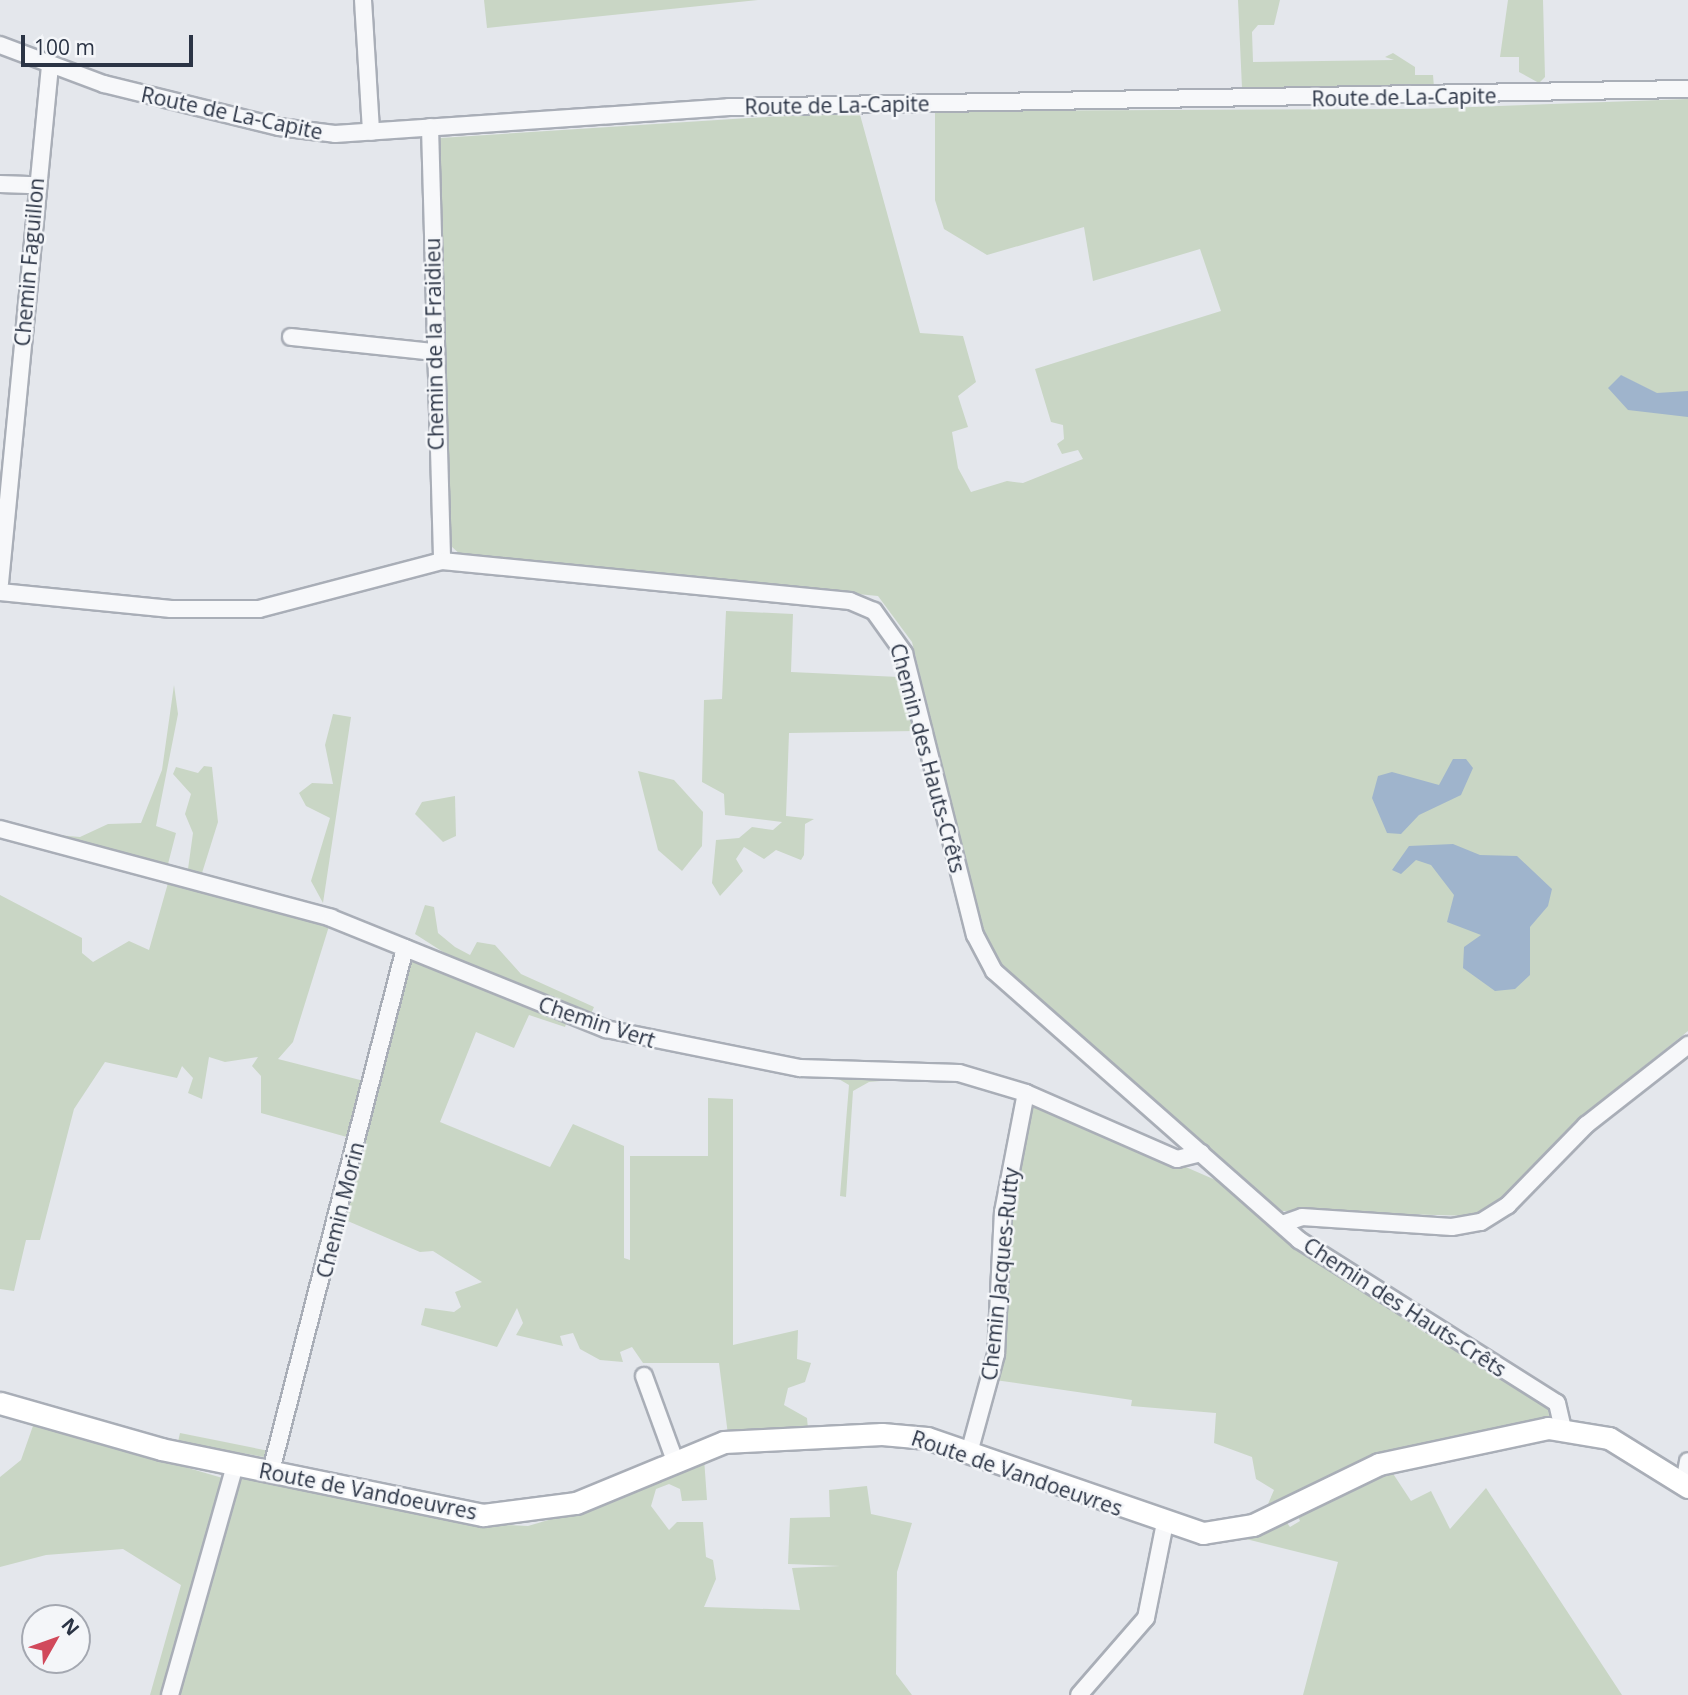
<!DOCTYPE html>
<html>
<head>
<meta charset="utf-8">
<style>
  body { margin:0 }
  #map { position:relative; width:1688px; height:1695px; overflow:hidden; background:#e4e7ec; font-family:"Open Sans",sans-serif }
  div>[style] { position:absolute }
  .green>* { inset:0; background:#c9d6c5 }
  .water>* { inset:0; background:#9fb4cc }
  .roads { filter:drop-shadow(2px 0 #a9aeb7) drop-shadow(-2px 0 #a9aeb7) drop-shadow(0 2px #a9aeb7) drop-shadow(0 -2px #a9aeb7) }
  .minor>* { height:16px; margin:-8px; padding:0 8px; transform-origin:8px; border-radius:8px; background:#f7f8fa }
  .major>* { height:21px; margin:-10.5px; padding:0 10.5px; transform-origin:10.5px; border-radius:10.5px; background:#fff }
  span { translate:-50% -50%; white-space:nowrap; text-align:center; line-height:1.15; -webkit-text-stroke:5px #f4f6f9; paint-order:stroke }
  .street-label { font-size:21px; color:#2b3445 }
  .north { position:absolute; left:21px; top:1604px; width:70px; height:70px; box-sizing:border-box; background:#f4f6f9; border:2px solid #a4a8b1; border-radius:50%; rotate:50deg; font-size:19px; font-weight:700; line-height:28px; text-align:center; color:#2b3445 }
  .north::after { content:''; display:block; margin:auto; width:24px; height:32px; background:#d1495b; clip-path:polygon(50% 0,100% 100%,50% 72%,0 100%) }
  .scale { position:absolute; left:21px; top:35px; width:172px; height:32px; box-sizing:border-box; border:4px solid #2b3445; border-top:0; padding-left:9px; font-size:21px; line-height:24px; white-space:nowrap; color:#2b3445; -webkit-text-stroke:5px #f4f6f9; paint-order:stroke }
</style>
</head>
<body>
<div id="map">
  <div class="green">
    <div style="clip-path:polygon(484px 0,758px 0,487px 28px)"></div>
    <div style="clip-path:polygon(1238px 0,1280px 0,1274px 25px,1258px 25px,1252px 32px,1253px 62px,1394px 60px,1385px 57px,1393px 53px,1415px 67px,1415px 75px,1433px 75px,1434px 87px,1242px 88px)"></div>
    <div style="clip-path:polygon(1508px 0,1543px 0,1545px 77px,1539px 83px,1519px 72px,1519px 57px,1500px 57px)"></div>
    <div style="clip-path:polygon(1688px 99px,1688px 1031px,1581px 1117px,1505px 1195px,1475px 1216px,1282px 1211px,1009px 976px,984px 940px,912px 642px,878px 596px,462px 556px,451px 546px,445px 529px,440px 138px,859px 111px,920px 333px,963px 336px,976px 382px,958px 396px,968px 427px,952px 432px,958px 468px,971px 492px,1007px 481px,1023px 483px,1083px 459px,1078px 450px,1062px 454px,1057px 444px,1064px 439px,1063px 425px,1051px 422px,1035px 369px,1221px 311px,1200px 249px,1093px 281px,1084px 227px,987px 255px,944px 229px,935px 200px,935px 111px,1419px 109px)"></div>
    <div style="clip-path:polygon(726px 611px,793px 614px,791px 672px,899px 677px,915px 731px,789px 733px,786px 816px,814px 819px,805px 824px,804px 855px,801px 860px,776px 850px,764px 859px,744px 847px,736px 859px,743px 871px,720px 896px,712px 883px,716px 840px,739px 838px,752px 827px,773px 830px,782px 822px,725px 815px,724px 794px,702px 782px,704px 700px,722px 699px)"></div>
    <div style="clip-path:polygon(174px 685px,178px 714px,156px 826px,176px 833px,168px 864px,45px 834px,80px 837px,108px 824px,141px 823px,162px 770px)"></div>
    <div style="clip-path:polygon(333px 714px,351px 717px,323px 903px,311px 881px,330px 818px,306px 806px,299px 793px,312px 783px,333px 784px,325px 745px)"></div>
    <div style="clip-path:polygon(204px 766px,212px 767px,218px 822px,202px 873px,188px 869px,193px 833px,185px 814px,191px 794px,173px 774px,176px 767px,198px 773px)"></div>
    <div style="clip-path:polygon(638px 771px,674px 780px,703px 812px,702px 846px,682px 871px,658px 850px)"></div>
    <div style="clip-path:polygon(455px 796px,456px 836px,443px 842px,415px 814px,422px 802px)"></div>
    <div style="clip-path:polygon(170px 876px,330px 923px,293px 1042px,278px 1059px,368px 1082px,354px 1139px,261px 1113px,261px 1076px,252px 1066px,258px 1057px,225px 1062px,209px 1057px,202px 1099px,188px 1093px,193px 1078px,182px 1066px,177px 1078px,105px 1062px,74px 1109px,40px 1240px,26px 1240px,14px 1291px,0 1289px,0 895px,82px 938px,82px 953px,93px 962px,129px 941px,149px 950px)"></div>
    <div style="clip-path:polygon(425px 905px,434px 907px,438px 933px,455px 947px,470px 955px,477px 942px,495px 945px,521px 974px,594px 1007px,591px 1014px,454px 959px,415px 934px)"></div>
    <div style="clip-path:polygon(409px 957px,567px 1021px,565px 1027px,529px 1015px,514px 1048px,476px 1032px,440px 1122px,550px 1167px,573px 1124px,624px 1146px,624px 1258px,630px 1260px,630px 1156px,708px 1156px,708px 1098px,733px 1099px,733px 1345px,798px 1330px,797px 1359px,811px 1363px,805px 1382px,788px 1388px,784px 1405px,807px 1418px,808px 1429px,728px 1435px,719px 1363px,643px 1363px,632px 1347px,620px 1352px,623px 1362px,600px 1360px,580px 1349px,573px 1333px,560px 1336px,563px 1346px,516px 1335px,523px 1323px,517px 1308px,497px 1347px,421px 1325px,425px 1308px,454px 1312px,461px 1307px,455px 1292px,482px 1282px,433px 1251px,420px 1252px,343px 1219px)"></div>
    <div style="clip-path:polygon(837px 1078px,914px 1078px,869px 1082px,853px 1091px,846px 1197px,840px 1196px,849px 1085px)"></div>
    <div style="clip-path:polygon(1032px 1100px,1227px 1185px,1313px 1260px,1548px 1405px,1549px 1416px,1382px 1454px,1268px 1504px,1274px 1490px,1256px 1479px,1252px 1457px,1214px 1443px,1216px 1413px,1131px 1406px,1132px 1400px,995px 1380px,1005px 1229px)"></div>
    <div style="clip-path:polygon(34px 1423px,226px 1479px,164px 1695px,150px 1695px,181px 1585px,123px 1549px,46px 1555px,0 1567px,0 1477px,21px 1460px)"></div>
    <div style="clip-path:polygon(180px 1433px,269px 1451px,264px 1457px,178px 1442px)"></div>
    <div style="clip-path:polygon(704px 1458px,707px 1500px,682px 1501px,680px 1489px,669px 1484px,656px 1489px,651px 1506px,669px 1530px,677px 1522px,703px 1522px,706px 1557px,713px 1560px,716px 1579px,704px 1607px,800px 1610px,792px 1568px,840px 1566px,788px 1564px,790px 1518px,830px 1517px,829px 1490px,867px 1486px,871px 1514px,912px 1523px,897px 1572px,896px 1674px,912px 1695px,175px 1695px,239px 1475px,462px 1523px,528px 1526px,606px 1503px)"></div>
    <div style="clip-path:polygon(1390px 1469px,1411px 1501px,1431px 1491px,1450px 1529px,1486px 1488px,1622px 1695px,1303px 1695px,1338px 1562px,1246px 1539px,1285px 1520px,1290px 1527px,1300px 1521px,1297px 1514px)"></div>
  </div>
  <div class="water">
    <div style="clip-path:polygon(1621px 375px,1657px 393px,1688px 391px,1688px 417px,1628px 410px,1608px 388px)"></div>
    <div style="clip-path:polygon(1453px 759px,1466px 759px,1473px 768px,1461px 795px,1419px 815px,1401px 834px,1387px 833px,1372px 798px,1378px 776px,1392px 772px,1439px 785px)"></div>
    <div style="clip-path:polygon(1453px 844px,1480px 855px,1517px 856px,1552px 889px,1548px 906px,1530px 927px,1530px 975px,1515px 989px,1495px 991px,1463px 968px,1464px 947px,1481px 935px,1447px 922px,1454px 895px,1431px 865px,1416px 860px,1401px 874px,1392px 870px,1409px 846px)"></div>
  </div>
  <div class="roads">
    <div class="minor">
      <div style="left:363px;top:0;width:132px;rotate:86.5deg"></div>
      <div style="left:0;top:45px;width:111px;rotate:20.6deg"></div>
      <div style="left:104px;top:84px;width:180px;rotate:13.8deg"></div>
      <div style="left:279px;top:127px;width:56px;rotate:7.1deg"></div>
      <div style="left:335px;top:134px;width:395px;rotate:-3.9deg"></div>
      <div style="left:729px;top:107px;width:959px;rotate:-1.08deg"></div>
      <div style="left:430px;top:127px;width:434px;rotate:88.4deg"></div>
      <div style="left:0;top:184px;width:36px;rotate:2deg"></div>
      <div style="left:291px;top:337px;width:144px;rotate:6deg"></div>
      <div style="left:0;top:583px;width:519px;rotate:-84.48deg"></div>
      <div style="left:0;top:592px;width:172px;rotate:5.7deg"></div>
      <div style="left:171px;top:609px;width:88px"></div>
      <div style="left:259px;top:609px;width:189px;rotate:-14.7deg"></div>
      <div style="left:442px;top:561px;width:410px;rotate:5.6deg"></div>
      <div style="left:850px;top:601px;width:26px;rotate:23deg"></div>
      <div style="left:874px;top:611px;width:52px;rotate:54.5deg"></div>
      <div style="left:904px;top:653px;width:291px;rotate:75.9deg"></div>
      <div style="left:975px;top:935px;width:41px;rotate:62.2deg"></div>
      <div style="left:994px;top:971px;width:407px;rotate:41.4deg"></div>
      <div style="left:1299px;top:1240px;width:305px;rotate:32.3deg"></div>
      <div style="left:1557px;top:1403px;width:26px;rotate:77deg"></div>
      <div style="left:0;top:829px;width:343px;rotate:15deg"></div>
      <div style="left:331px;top:918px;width:297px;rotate:22deg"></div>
      <div style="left:606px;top:1029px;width:198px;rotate:11.4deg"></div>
      <div style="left:800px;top:1068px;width:159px;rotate:1.8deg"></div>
      <div style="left:959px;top:1073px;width:70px;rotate:16.6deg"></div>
      <div style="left:1026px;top:1093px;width:165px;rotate:23.6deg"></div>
      <div style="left:1177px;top:1159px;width:25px;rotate:-14deg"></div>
      <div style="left:1282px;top:1224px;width:21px;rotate:-19deg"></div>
      <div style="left:1302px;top:1217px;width:150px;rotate:3.8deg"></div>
      <div style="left:1452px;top:1227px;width:29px;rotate:-10deg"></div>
      <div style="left:1481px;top:1222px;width:32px;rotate:-32deg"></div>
      <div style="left:1508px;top:1205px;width:112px;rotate:-45.7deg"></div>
      <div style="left:1586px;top:1125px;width:130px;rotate:-38.1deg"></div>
      <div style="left:644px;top:1376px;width:87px;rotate:69.9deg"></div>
      <div style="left:969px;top:1453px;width:103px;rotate:-74.7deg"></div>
      <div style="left:996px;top:1354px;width:142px;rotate:-87.2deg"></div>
      <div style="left:1003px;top:1212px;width:121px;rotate:-79.1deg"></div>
      <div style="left:271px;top:1471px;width:540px;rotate:-75.63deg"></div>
      <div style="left:1684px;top:1484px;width:23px;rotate:-80deg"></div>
      <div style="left:170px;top:1695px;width:239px;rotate:-74.2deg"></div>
      <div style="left:1079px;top:1695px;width:102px;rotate:-49deg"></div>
      <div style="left:1146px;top:1618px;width:97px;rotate:-78.7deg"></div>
    </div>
    <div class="major">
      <div style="left:0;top:1403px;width:167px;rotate:15.9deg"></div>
      <div style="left:161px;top:1449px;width:329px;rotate:11.6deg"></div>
      <div style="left:483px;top:1515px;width:94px;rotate:-7.4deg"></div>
      <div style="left:576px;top:1503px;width:160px;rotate:-22.4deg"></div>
      <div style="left:724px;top:1442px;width:158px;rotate:-2.9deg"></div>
      <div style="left:882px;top:1434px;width:45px;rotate:5.1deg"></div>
      <div style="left:927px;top:1438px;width:292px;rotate:19deg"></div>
      <div style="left:1203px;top:1533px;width:51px;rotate:-9.1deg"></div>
      <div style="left:1253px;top:1525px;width:140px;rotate:-25.8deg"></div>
      <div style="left:1379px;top:1464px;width:173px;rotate:-12deg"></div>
      <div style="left:1548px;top:1428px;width:62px;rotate:9.3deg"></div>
      <div style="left:1609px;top:1438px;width:93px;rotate:31.8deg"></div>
    </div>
  </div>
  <div class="street-label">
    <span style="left:1404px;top:97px;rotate:-1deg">Route de La-Capite</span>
    <span style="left:837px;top:105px;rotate:-1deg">Route de La-Capite</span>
    <span style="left:232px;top:113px;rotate:12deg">Route de La-Capite</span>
    <span style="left:29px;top:262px;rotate:-85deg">Chemin Faguillon</span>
    <span style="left:434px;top:344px;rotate:-91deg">Chemin de la Fraidieu</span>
    <span style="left:928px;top:758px;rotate:75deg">Chemin des Hauts-Crêts</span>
    <span style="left:597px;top:1022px;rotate:18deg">Chemin Vert</span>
    <span style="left:340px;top:1210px;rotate:-76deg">Chemin Morin</span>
    <span style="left:1000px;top:1274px;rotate:-84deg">Chemin Jacques-Rutty</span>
    <span style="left:1405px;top:1307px;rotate:33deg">Chemin des Hauts-Crêts</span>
    <span style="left:1017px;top:1473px;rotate:19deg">Route de Vandoeuvres</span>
    <span style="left:368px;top:1491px;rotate:11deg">Route de Vandoeuvres</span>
  </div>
  <div class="north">N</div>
  <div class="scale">100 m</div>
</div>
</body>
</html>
